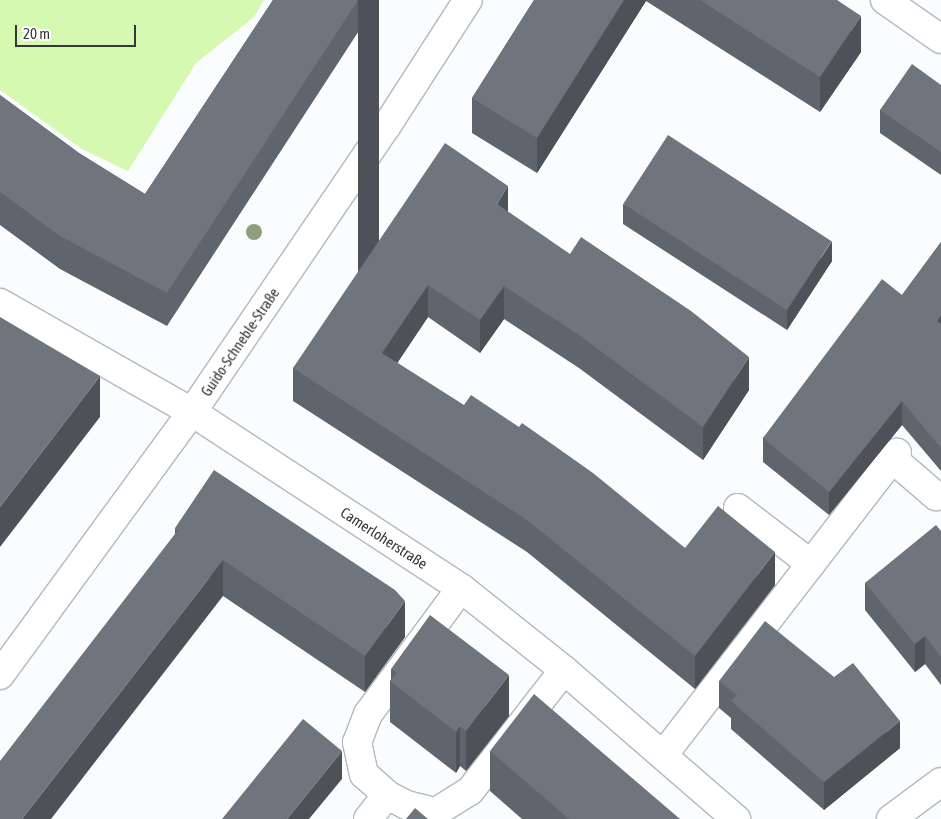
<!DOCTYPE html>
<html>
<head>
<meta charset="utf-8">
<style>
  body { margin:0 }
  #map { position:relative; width:941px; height:819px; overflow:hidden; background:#fafcfe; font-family:"Asap Condensed",sans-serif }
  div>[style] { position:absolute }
  .green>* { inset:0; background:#d5f9b1 }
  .roads { filter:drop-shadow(1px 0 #b2b9c2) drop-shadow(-1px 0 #b2b9c2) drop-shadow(0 1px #b2b9c2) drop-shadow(0 -1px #b2b9c2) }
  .minor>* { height:28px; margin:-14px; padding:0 14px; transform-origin:14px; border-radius:14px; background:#fff }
  .trees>* { width:16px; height:16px; margin:-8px; border-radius:50%; background:#90a07f }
  .wall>* { inset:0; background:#5f656c }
  .shaded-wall>* { inset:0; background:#4d5258; transform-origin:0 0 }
  .building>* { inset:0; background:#6e757d; transform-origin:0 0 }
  span { translate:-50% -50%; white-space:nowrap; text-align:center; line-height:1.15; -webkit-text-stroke:5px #fff; paint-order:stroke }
  .street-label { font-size:15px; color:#35373b }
  .scale { position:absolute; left:15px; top:25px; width:121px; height:22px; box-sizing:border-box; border:2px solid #35373b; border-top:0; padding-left:6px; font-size:15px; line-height:18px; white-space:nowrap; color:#35373b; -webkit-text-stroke:4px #fff; paint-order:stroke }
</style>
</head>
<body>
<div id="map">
  <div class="green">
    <div style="clip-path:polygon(0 0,264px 0,254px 17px,196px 63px,128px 171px,82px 149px,0 90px)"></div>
  </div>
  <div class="roads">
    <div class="minor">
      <div style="left:885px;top:0;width:68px;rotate:34.9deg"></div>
      <div style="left:0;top:303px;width:221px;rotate:29.6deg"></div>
      <div style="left:192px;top:412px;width:321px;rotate:33.2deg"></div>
      <div style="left:461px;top:588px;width:132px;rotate:38.5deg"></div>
      <div style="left:564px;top:670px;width:228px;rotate:40.9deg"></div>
      <div style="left:893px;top:459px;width:57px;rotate:40.7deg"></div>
      <div style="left:738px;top:508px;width:92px;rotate:37.5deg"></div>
      <div style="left:461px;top:588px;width:157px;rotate:126.4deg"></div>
      <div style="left:368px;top:714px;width:30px;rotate:111deg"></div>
      <div style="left:357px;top:742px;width:33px;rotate:78deg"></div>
      <div style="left:364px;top:774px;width:31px;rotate:42deg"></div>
      <div style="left:387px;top:795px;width:22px;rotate:27deg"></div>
      <div style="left:407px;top:805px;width:30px;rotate:14deg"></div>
      <div style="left:436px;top:812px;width:40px;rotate:-32deg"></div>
      <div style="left:470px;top:791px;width:153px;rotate:-52.2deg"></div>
      <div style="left:0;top:675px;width:326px;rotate:-53.9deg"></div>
      <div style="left:192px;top:412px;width:345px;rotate:-55.8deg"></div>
      <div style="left:386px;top:127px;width:151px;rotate:-57.2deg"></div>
      <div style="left:664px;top:754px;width:381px;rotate:-52.3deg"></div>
      <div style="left:368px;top:819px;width:31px;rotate:-52deg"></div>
      <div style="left:891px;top:819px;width:62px;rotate:-36.5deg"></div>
    </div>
  </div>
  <div class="trees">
    <div style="left:254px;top:232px"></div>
  </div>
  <div class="wall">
    <div style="clip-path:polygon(273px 0,379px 0,167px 326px,60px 269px,0 225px,0 95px,79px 153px,145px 194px)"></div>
    <div style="clip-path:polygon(534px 0,837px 0,861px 52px,820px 112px,646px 1px,537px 173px,472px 133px,472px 98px)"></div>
    <div style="clip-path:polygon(941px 85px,941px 175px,880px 133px,880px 110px)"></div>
    <div style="clip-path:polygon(623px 204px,832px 261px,787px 330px,623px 224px)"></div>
    <div style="clip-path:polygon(508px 212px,749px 390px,703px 460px,579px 368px,504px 319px,480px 353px,428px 317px,397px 363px,685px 548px,775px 585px,695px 689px,527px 552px,293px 401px,293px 368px)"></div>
    <div style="clip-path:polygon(941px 242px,941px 471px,902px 425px,829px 515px,763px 462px,763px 438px,902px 295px)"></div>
    <div style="clip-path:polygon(175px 528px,405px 637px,365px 692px,223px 596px,175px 535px)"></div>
    <div style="clip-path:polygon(941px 531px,941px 685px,925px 664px,915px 672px,865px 610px,865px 583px)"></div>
    <div style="clip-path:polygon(391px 669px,509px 716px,466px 771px,460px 766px,456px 773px,390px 722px,390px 681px,391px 680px)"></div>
    <div style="clip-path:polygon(834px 677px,900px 748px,824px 810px,731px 729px,731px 718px,719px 708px,719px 681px)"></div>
    <div style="clip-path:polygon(490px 751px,680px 819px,522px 819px,490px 791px)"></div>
  </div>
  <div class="shaded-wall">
    <div style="left:358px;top:0;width:21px;height:350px"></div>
    <div style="clip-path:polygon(624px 0,646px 0,646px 1px,537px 173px,537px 138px)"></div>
    <div style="clip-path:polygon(861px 16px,861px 52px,820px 112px,820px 77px)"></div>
    <div style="clip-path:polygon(508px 186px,508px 219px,497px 204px)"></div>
    <div style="clip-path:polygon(832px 241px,832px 261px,787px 330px,787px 310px)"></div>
    <div style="clip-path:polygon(428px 285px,428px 317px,382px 386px,382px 353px)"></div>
    <div style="clip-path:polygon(504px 286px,504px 319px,480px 353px,480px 320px)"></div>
    <div style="clip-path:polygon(941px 315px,941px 338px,937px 321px)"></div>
    <div style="clip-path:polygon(749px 357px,749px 390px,703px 460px,703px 427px)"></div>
    <div style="clip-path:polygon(100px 376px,100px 417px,0 547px,0 507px)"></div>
    <div style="clip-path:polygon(902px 401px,902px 425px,829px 515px,829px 492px)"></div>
    <div style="clip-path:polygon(775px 552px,775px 585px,695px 689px,695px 656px)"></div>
    <div style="clip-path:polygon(223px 560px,223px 596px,51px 819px,22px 819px)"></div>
    <div style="clip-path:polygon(405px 601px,405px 637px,365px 692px,365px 656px)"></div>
    <div style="clip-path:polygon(925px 636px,925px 664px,915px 672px,915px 644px)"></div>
    <div style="clip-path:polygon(509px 675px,509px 716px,466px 771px,466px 731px)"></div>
    <div style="clip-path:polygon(900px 721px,900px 748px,824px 810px,824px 782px)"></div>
    <div style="clip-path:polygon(460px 726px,460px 766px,456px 773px,456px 732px)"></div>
    <div style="clip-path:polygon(342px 751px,342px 779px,309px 819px,287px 819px)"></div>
  </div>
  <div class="building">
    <div style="clip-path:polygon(273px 0,358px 0,167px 293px,60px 236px,0 192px,0 95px,79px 153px,145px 194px)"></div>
    <div style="clip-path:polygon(534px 0,624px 0,537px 138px,472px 98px)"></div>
    <div style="clip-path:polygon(700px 0,837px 0,861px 16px,820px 77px)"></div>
    <div style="clip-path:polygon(912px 64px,941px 85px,941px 152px,880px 110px)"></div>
    <div style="left:668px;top:135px;width:195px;height:82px;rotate:33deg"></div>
    <div style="clip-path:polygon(445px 143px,508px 186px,497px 204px,570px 254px,581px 237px,691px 311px,749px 357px,703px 427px,579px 335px,504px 286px,480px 320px,428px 285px,382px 353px,464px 405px,471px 395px,519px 427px,522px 423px,593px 473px,685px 548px,718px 506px,775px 552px,695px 656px,527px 520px,293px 368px)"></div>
    <div style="clip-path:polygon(941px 242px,941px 315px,937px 321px,941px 324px,941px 448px,902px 401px,829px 492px,763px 438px,882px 279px,902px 295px)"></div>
    <div style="clip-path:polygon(0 317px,100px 376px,0 507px)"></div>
    <div style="clip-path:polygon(214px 470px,395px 590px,405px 601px,365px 656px,223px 560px,22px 819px,0 819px,0 761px,178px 530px,175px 528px)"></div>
    <div style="clip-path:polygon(936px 525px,941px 531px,941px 657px,925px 636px,915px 644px,865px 583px)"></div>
    <div style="clip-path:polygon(430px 615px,509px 675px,466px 731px,460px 726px,456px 732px,390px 681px,397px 673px,391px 669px)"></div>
    <div style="clip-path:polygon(765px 621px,834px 677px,853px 663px,900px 721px,824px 782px,731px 701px,737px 695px,719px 681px)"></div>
    <div style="clip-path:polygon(534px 694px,680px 819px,569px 819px,490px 751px)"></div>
    <div style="clip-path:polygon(303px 719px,342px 751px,287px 819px,222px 819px)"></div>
    <div style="clip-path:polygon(415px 808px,428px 819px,406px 819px)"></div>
  </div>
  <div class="street-label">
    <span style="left:240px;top:342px;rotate:-56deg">Guido-Schneble-Straße</span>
    <span style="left:384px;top:538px;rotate:33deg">Camerloherstraße</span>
  </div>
  <div class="scale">20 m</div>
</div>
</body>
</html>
